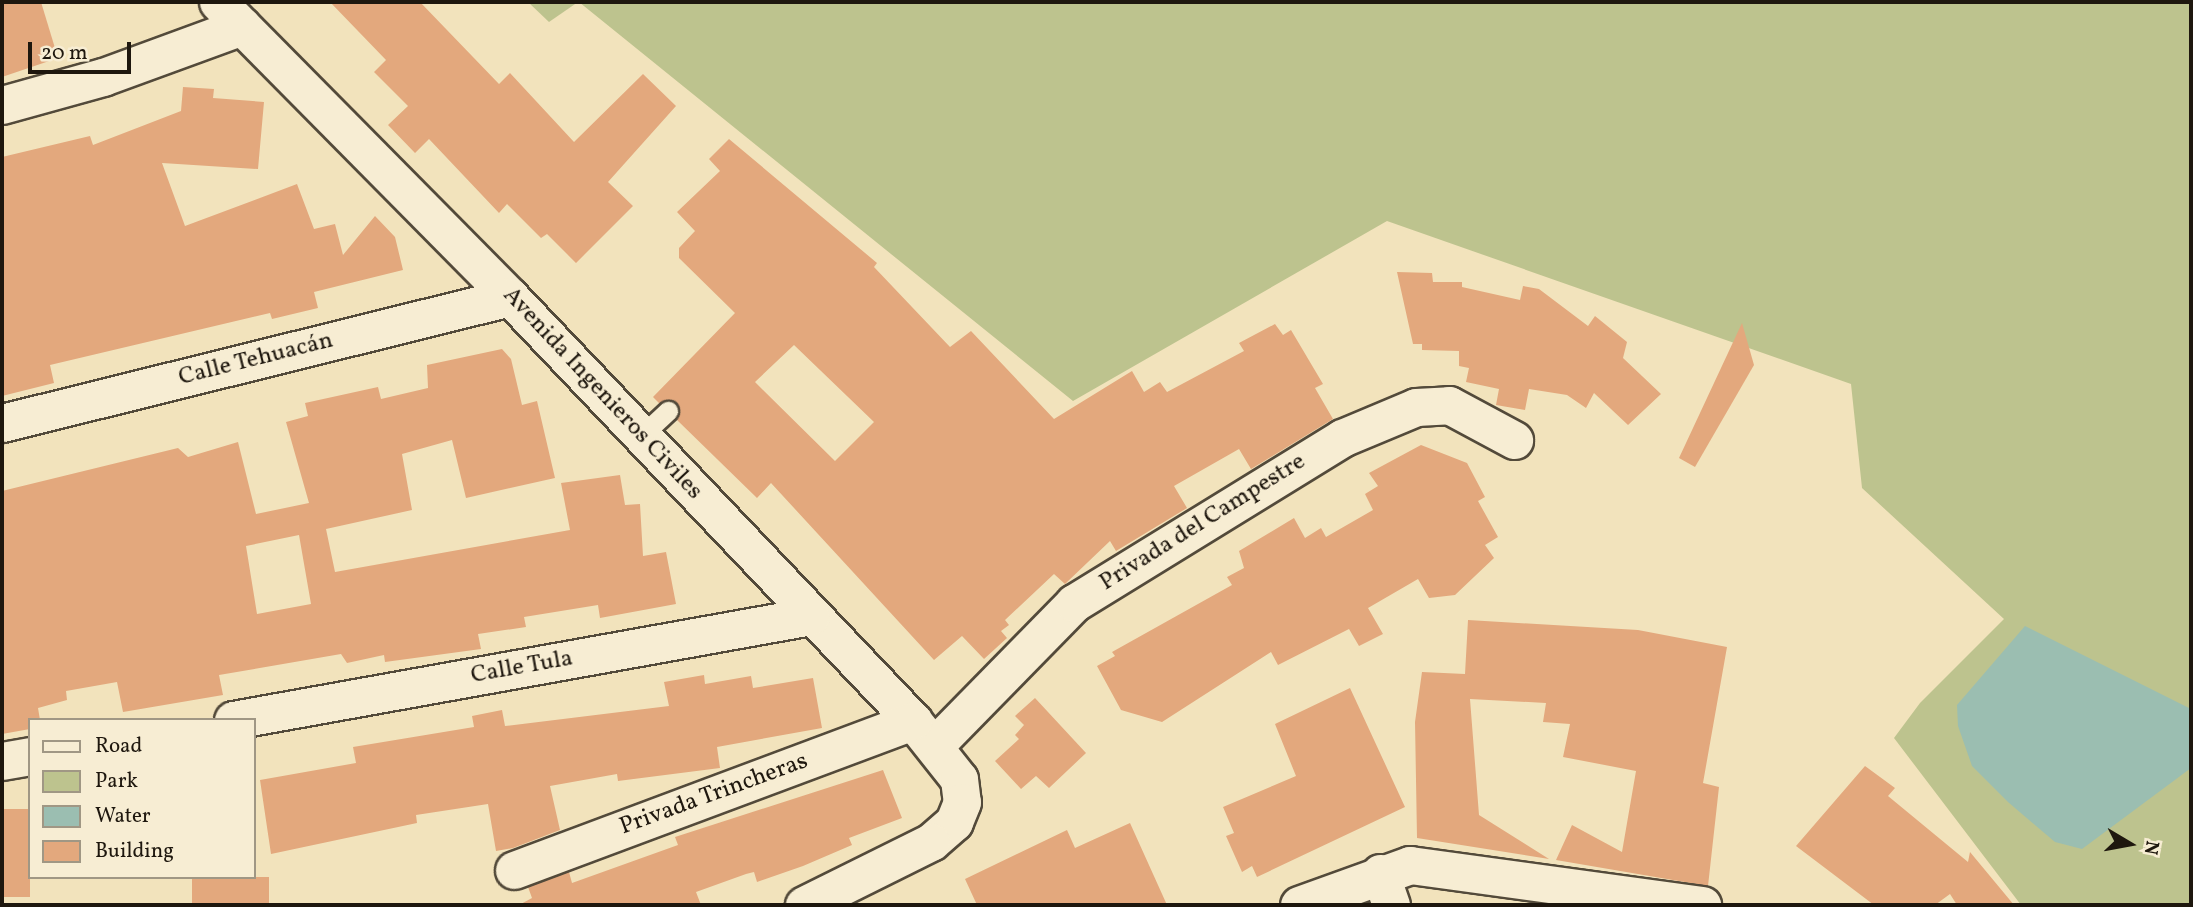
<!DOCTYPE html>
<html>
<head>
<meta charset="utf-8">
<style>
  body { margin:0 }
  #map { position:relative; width:2193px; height:907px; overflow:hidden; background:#f2e3bc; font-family:Vollkorn,serif }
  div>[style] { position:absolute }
  .green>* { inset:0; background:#bdc38e }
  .water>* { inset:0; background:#9bbeb1 }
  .building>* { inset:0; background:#e3a87d; transform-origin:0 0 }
  .roads { filter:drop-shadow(2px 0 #534a3a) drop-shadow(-2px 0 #534a3a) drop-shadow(0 2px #534a3a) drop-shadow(0 -2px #534a3a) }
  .service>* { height:19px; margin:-9.5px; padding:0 9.5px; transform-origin:9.5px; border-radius:9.5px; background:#f7edd3 }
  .minor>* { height:37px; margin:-18.5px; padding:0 18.5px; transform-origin:18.5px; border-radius:18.5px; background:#f7edd3 }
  span { translate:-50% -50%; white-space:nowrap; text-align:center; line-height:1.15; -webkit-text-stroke:5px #f7edd3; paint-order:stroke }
  .street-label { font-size:24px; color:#1e170e }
  .frame { position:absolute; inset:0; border:4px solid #1e170e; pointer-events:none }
  .legend { position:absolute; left:28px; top:718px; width:228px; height:161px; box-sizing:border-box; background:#f7edd3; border:2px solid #a09784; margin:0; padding:9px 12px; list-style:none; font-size:21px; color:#1e170e }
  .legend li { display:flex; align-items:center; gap:14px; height:35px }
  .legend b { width:35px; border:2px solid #a09784 }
  .north { position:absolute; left:2095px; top:809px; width:70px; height:70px; -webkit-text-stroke:5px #f7edd3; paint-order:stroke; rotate:100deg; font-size:19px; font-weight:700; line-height:28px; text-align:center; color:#1e170e }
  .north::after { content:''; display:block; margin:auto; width:24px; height:32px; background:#1e170e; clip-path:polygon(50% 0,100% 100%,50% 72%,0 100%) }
  .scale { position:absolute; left:28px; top:42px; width:103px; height:32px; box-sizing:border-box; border:4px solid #1e170e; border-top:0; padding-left:9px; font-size:21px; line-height:24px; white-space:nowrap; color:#1e170e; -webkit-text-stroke:5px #f7edd3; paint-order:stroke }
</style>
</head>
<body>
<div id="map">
  <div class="green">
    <div style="clip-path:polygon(528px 2px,578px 2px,549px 22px)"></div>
    <div style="clip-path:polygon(579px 2px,2191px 2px,2191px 905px,2021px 905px,1894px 738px,1920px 703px,2004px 619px,1862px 488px,1851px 384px,1387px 221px,1073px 401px)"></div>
  </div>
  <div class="water">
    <div style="clip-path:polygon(2025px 626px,2191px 709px,2191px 768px,2082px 849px,2055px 842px,2008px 802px,1972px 766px,1958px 726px,1957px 705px)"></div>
  </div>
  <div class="building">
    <div style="clip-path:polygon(2px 2px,41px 2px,58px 58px,2px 77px)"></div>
    <div style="clip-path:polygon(330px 2px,420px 2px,499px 84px,510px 73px,574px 142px,643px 74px,676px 106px,608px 182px,633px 206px,576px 263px,547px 234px,541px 238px,507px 204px,499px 213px,429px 139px,415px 153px,388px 125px,408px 106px,374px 72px,386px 60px)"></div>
    <div style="clip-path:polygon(183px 87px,214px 89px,213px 98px,264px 102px,258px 169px,162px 163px,185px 226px,297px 184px,314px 229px,335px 224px,343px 255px,375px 216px,395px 237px,403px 270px,314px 292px,318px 308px,272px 319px,270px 313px,50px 365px,54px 383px,2px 396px,2px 157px,90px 136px,93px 145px,181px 111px)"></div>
    <div style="clip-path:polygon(evenodd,729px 139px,877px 263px,874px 267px,950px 347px,971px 331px,1054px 419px,1132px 371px,1144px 392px,1160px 382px,1167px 392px,1244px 351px,1239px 343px,1275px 324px,1283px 335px,1291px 330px,1323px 384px,1315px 388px,1333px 419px,1251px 469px,1239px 449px,1174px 486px,1187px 508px,1116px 551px,1110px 541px,1065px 584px,1054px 574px,1005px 620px,1009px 625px,1001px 631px,1007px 638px,984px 659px,962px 636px,934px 660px,771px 483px,757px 498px,677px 420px,676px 402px,659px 403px,653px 397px,735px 313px,679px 258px,679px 248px,695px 231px,677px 212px,720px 171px,709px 159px,729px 139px,794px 345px,874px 422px,835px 461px,755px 382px,794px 345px)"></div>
    <div style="clip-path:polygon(1397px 272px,1432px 273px,1433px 282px,1462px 282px,1462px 287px,1520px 300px,1523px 286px,1539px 289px,1588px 326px,1595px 316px,1627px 342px,1623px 358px,1661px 394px,1628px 425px,1594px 393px,1586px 408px,1567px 395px,1529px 389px,1525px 410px,1496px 405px,1499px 389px,1466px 382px,1469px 368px,1459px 366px,1459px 351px,1422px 350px,1422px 344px,1413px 344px)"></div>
    <div style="clip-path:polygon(1742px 323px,1754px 365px,1695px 467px,1679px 458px)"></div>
    <div style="clip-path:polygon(evenodd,502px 349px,511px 359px,522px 405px,537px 401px,555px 478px,466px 498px,452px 440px,402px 454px,412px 510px,326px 529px,335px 572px,570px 530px,561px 483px,620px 475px,625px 505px,640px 504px,643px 556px,666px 552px,676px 604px,600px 618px,598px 605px,524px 617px,526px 627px,478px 634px,481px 649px,385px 662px,384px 655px,347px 663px,341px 654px,219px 675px,223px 695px,123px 712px,117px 682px,66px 691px,67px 700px,38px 708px,40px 720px,30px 720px,30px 729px,2px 734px,2px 491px,178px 448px,188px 457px,238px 442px,256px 514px,309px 503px,286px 422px,308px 416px,305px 403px,378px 387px,381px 399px,428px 388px,427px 365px,502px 349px,299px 535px,311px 604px,257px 614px,246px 546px,299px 535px)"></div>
    <div style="clip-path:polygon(1421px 445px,1467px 463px,1485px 497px,1478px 501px,1498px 537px,1485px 545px,1494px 558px,1455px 595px,1429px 598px,1418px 579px,1368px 608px,1383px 634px,1359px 646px,1349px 629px,1278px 665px,1271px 652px,1162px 722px,1121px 710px,1097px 666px,1115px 656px,1112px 652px,1232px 585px,1227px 577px,1244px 568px,1239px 551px,1294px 518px,1305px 538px,1321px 528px,1326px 537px,1373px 510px,1365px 494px,1378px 486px,1369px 473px)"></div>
    <div style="clip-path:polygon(1468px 620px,1638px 630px,1727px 647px,1703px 783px,1719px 787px,1708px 886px,1556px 860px,1572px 825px,1622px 852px,1636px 771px,1563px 757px,1570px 724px,1543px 722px,1546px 703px,1470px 699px,1479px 815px,1549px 859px,1417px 838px,1415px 722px,1422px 672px,1465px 674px)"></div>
    <div style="clip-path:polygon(704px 675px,705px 684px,751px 676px,753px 688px,813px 678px,822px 728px,717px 747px,720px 768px,618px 781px,617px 774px,550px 786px,560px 830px,513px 848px,496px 851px,488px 804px,416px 815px,417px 823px,271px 854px,260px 780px,356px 763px,353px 747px,474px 727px,472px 716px,502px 710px,505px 726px,669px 706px,664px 682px)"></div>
    <div style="clip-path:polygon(1350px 688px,1405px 807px,1257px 877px,1252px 866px,1242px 872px,1226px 836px,1234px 833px,1223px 807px,1296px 776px,1275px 724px)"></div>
    <div style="clip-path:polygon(1035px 698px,1086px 753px,1049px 788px,1036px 776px,1021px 789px,995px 761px,1019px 739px,1015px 735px,1024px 725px,1015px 716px)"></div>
    <div style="clip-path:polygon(1865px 766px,1895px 788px,1888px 796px,1968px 862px,1970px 852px,2014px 905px,1957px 905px,1950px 894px,1935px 905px,1874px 905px,1796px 846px)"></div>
    <div style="clip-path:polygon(883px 770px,902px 818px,849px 838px,852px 845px,803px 866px,757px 882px,754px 872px,746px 874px,696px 892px,701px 905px,519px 905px,532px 898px,528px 887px,569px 872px,572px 883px,678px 845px,675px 837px)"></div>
    <div style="left:30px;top:809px;width:88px;height:28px;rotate:90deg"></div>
    <div style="clip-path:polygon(1130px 823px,1167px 905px,977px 905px,965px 879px,1067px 830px,1075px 848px)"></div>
    <div style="left:192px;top:877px;width:77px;height:28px"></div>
  </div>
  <div class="roads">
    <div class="service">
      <div style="left:641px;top:436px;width:37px;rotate:-43deg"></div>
    </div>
    <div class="minor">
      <div style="left:218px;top:2px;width:415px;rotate:45.3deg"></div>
      <div style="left:510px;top:297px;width:585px;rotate:46.45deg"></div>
      <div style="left:913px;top:721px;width:74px;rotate:51.6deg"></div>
      <div style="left:959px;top:779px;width:23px;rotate:83deg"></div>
      <div style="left:962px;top:802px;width:22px;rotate:112deg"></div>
      <div style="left:954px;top:822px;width:30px;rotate:139deg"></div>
      <div style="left:931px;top:842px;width:142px;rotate:153.6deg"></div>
      <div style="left:2px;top:105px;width:105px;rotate:-15.5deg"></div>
      <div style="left:103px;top:77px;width:148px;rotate:-20.1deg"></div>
      <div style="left:2px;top:423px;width:523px;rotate:-13.93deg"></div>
      <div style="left:233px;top:720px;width:587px;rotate:-10.2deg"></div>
      <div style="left:935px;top:745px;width:199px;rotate:-45.6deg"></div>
      <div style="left:1074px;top:603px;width:315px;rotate:-31.6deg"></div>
      <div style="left:1342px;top:438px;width:80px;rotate:-22.7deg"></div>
      <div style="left:1416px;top:407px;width:33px;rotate:-3deg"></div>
      <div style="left:1449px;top:405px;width:74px;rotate:28.3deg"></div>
      <div style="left:2px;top:761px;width:28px;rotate:-10deg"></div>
      <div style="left:514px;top:870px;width:426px;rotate:-20.5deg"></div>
      <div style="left:1380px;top:873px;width:34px;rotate:71deg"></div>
      <div style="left:1299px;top:905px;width:118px;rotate:-19.8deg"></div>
      <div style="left:1410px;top:865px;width:295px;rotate:7.8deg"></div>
    </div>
  </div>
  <div class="street-label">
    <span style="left:256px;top:360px;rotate:-14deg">Calle Tehuacán</span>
    <span style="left:602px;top:394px;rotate:47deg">Avenida Ingenieros Civiles</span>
    <span style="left:1203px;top:523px;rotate:-32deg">Privada del Campestre</span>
    <span style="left:522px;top:668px;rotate:-10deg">Calle Tula</span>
    <span style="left:714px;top:795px;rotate:-20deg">Privada Trincheras</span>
  </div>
  <div class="frame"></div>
  <ul class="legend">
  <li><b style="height:9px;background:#f7edd3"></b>Road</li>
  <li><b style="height:19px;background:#bdc38e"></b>Park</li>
  <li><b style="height:19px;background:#9bbeb1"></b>Water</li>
  <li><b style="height:19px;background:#e3a87d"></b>Building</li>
  </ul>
  <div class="north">N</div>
  <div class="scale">20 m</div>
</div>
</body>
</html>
